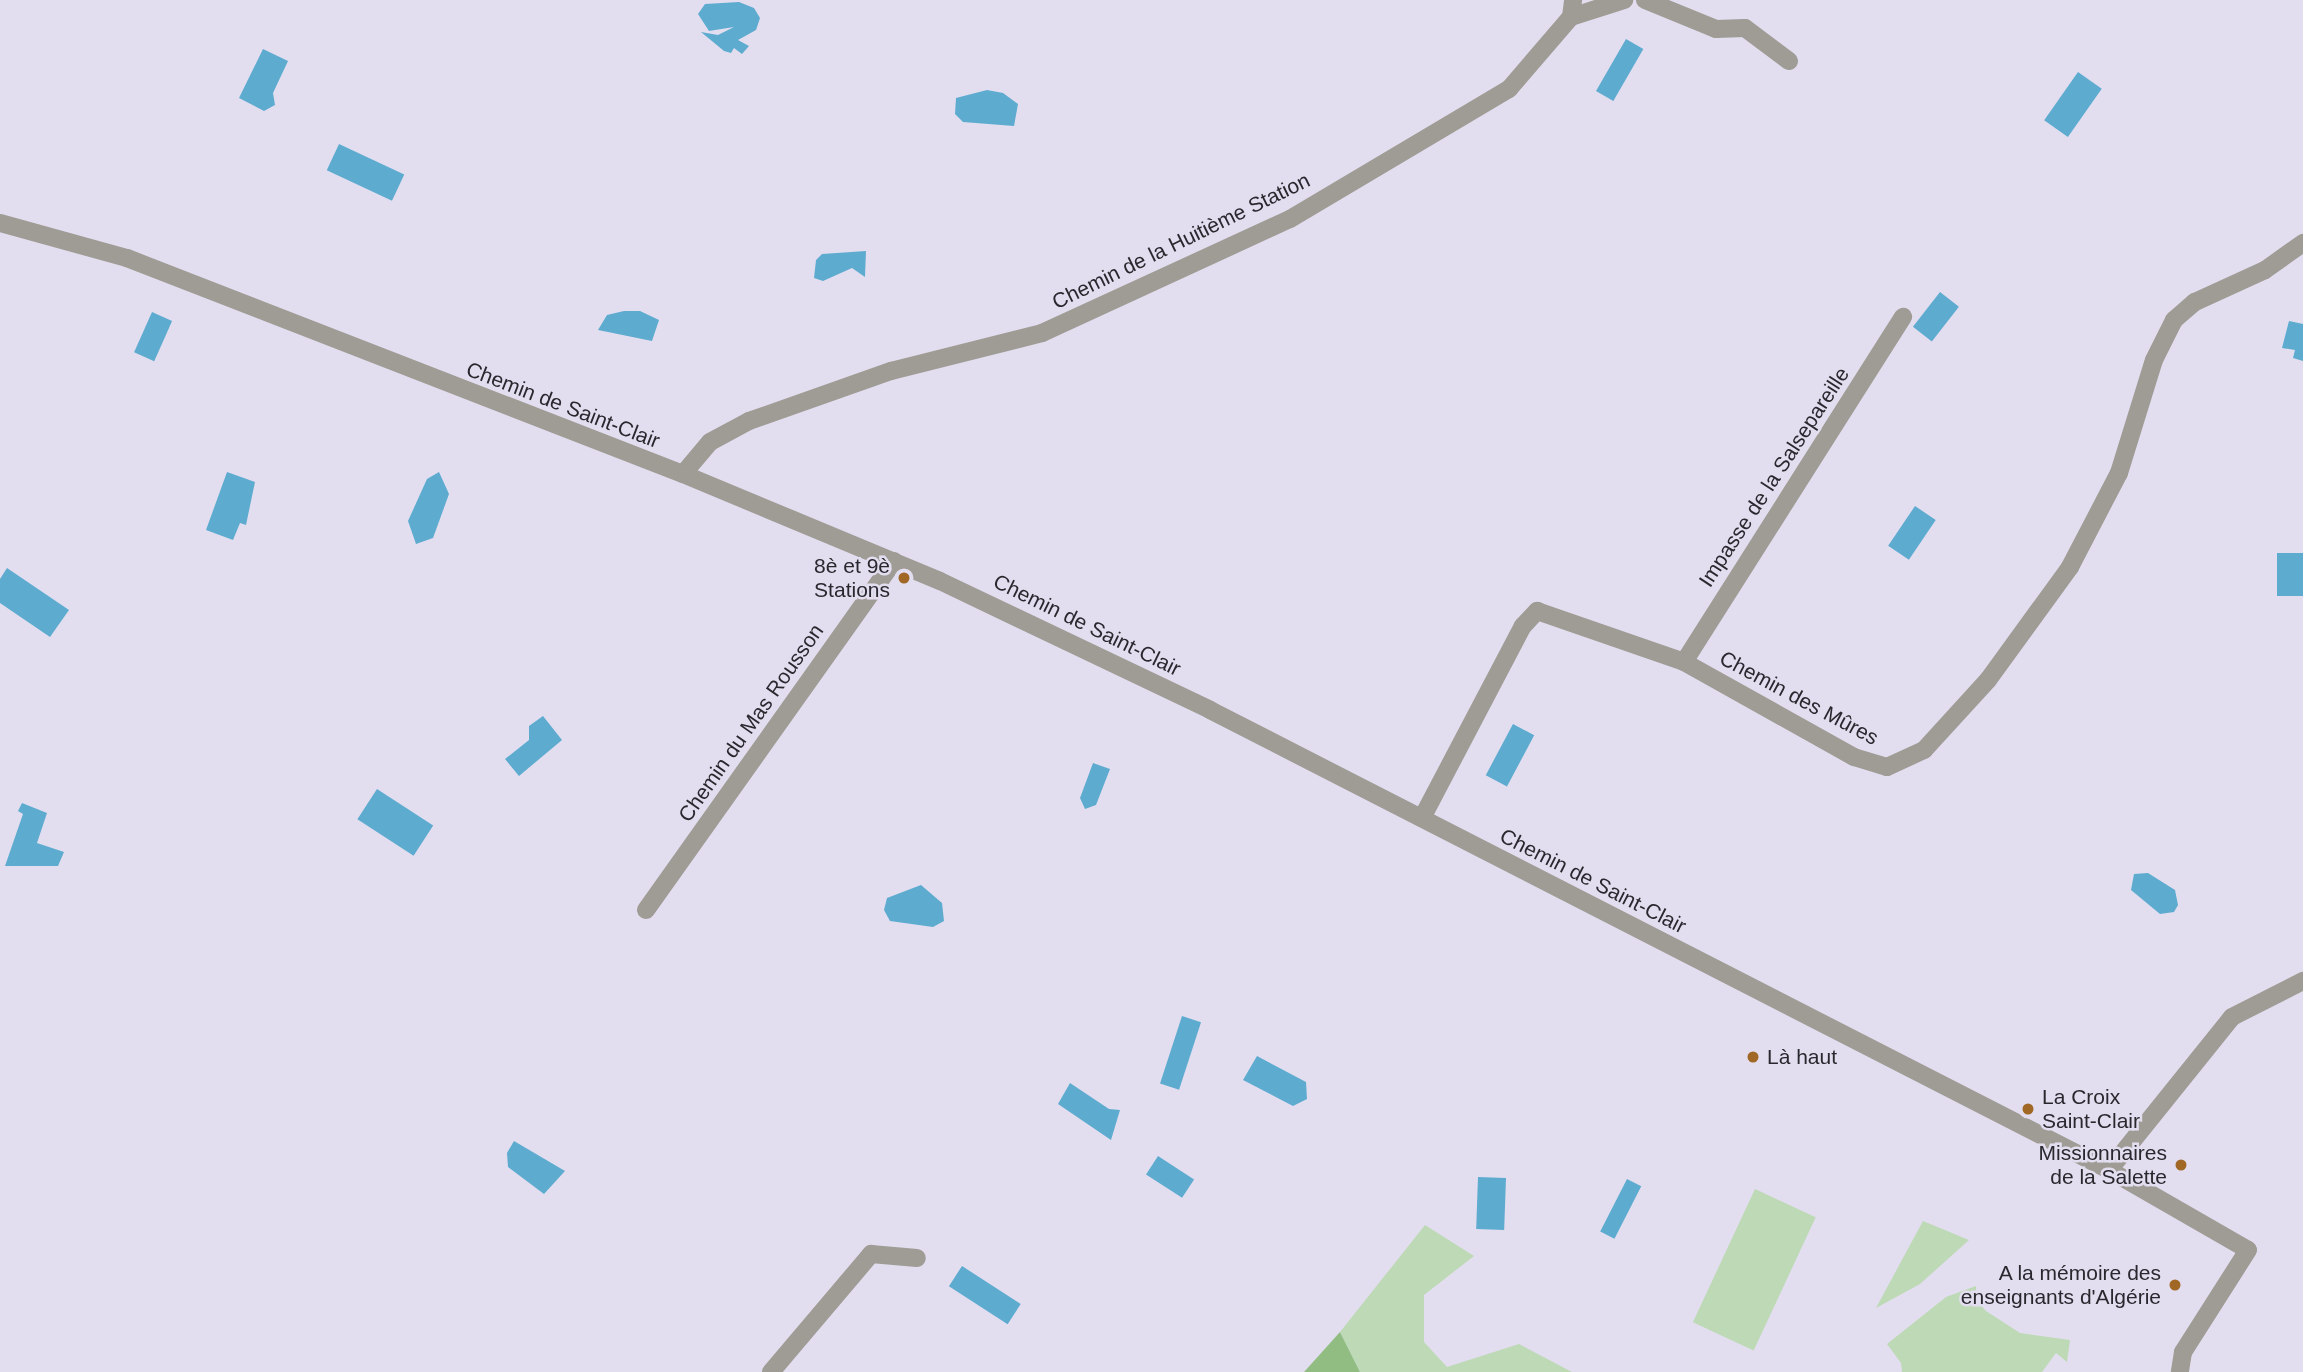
<!DOCTYPE html>
<html>
<head>
<meta charset="utf-8">
<style>
  body { margin:0 }
  #map { position:relative; width:2303px; height:1372px; overflow:hidden; background:#e2deef; font-family:Arial,sans-serif }
  div>[style] { position:absolute }
  .green>* { inset:0; background:#bed9b5; transform-origin:0 0 }
  .forest>* { inset:0; background:#91bd83 }
  .water>* { inset:0; background:#5eabd0; transform-origin:0 0 }
  .minor>* { height:18px; margin:-9px; padding:0 9px; transform-origin:9px; border-radius:9px; background:#9f9b95 }
  .tertiary>* { height:18px; margin:-9px; padding:0 9px; transform-origin:9px; border-radius:9px; background:#9f9b95 }
  .dots>* { width:19px; height:19px; translate:-50% -50%; box-sizing:border-box; border:4px solid #e2deef; border-radius:50% }
  span { translate:-50% -50%; white-space:nowrap; text-align:center; line-height:1.15; -webkit-text-stroke:5px #e2deef; paint-order:stroke }
  .street-label { font-size:21px; color:#29282e }
  .poi-label { font-size:21px; color:#29282e }
  .right { translate:-100% -50%; text-align:right }
  .left { translate:0 -50%; text-align:left }
</style>
</head>
<body>
<div id="map">
  <div class="green">
    <div style="left:1755px;top:1189px;width:67px;height:147px;rotate:25deg"></div>
    <div style="clip-path:polygon(1923px 1221px,1969px 1240px,1920px 1284px,1876px 1308px)"></div>
    <div style="clip-path:polygon(1425px 1225px,1474px 1256px,1424px 1295px,1424px 1342px,1447px 1367px,1519px 1344px,1572px 1372px,1360px 1372px,1340px 1332px)"></div>
    <div style="clip-path:polygon(1976px 1286px,1976px 1300px,1986px 1311px,2020px 1333px,2070px 1340px,2067px 1362px,2056px 1353px,2042px 1372px,1902px 1372px,1901px 1363px,1887px 1344px,1946px 1297px)"></div>
  </div>
  <div class="forest">
    <div style="clip-path:polygon(1340px 1332px,1360px 1372px,1304px 1372px)"></div>
  </div>
  <div class="water">
    <div style="clip-path:polygon(739px 2px,754px 8px,760px 18px,756px 30px,738px 40px,749px 46px,742px 54px,734px 48px,731px 53px,724px 51px,701px 32px,718px 35px,734px 27px,709px 31px,698px 14px,705px 4px)"></div>
    <div style="left:1626px;top:39px;width:20px;height:60px;rotate:30deg"></div>
    <div style="clip-path:polygon(263px 49px,288px 61px,273px 93px,275px 105px,264px 111px,239px 98px)"></div>
    <div style="left:2078px;top:72px;width:29px;height:59px;rotate:35deg"></div>
    <div style="clip-path:polygon(987px 90px,1003px 93px,1018px 104px,1014px 126px,963px 122px,955px 114px,956px 98px)"></div>
    <div style="left:339px;top:144px;width:72px;height:29px;rotate:25deg"></div>
    <div style="clip-path:polygon(866px 251px,865px 277px,852px 268px,823px 281px,814px 278px,816px 260px,822px 254px)"></div>
    <div style="left:1940px;top:292px;width:24px;height:44px;rotate:38deg"></div>
    <div style="clip-path:polygon(624px 311px,640px 311px,659px 320px,652px 341px,598px 330px,607px 315px)"></div>
    <div style="left:152px;top:312px;width:22px;height:44px;rotate:24deg"></div>
    <div style="clip-path:polygon(2289px 321px,2303px 324px,2303px 361px,2293px 358px,2295px 350px,2282px 348px)"></div>
    <div style="clip-path:polygon(227px 472px,255px 482px,246px 525px,240px 523px,233px 540px,206px 530px)"></div>
    <div style="clip-path:polygon(439px 472px,449px 494px,433px 538px,416px 544px,408px 521px,427px 479px)"></div>
    <div style="left:1915px;top:506px;width:25px;height:48px;rotate:34deg"></div>
    <div style="left:2303px;top:553px;width:43px;height:26px;rotate:90deg"></div>
    <div style="clip-path:polygon(7px 568px,69px 610px,50px 637px,0 603px,0 579px)"></div>
    <div style="clip-path:polygon(543px 716px,562px 740px,519px 776px,505px 759px,529px 740px,529px 726px)"></div>
    <div style="left:1513px;top:724px;width:24px;height:58px;rotate:28deg"></div>
    <div style="clip-path:polygon(1093px 763px,1110px 769px,1096px 805px,1085px 809px,1080px 798px)"></div>
    <div style="left:377px;top:789px;width:67px;height:36px;rotate:33deg"></div>
    <div style="clip-path:polygon(22px 803px,47px 813px,37px 843px,64px 852px,58px 866px,5px 866px,23px 814px,18px 811px)"></div>
    <div style="clip-path:polygon(2148px 873px,2175px 890px,2178px 905px,2174px 912px,2160px 914px,2131px 890px,2134px 874px)"></div>
    <div style="clip-path:polygon(921px 885px,942px 903px,944px 921px,933px 927px,890px 921px,884px 910px,887px 898px)"></div>
    <div style="left:1182px;top:1016px;width:20px;height:71px;rotate:18deg"></div>
    <div style="clip-path:polygon(1257px 1056px,1306px 1082px,1307px 1099px,1293px 1106px,1243px 1080px)"></div>
    <div style="clip-path:polygon(1070px 1083px,1109px 1109px,1120px 1110px,1111px 1140px,1058px 1104px)"></div>
    <div style="clip-path:polygon(514px 1141px,565px 1171px,544px 1194px,508px 1167px,507px 1153px)"></div>
    <div style="left:1158px;top:1156px;width:43px;height:22px;rotate:33deg"></div>
    <div style="left:1478px;top:1177px;width:28px;height:52px;rotate:2deg"></div>
    <div style="left:1627px;top:1179px;width:16px;height:59px;rotate:27deg"></div>
    <div style="left:962px;top:1266px;width:70px;height:24px;rotate:33deg"></div>
  </div>
  <div class="minor">
    <div style="left:1645px;top:0;width:77px;rotate:22.2deg"></div>
    <div style="left:1716px;top:29px;width:29px;rotate:-2deg"></div>
    <div style="left:1745px;top:28px;width:55px;rotate:36.9deg"></div>
    <div style="left:1571px;top:17px;width:56px;rotate:-17.8deg"></div>
    <div style="left:683px;top:474px;width:42px;rotate:-49.8deg"></div>
    <div style="left:710px;top:442px;width:44px;rotate:-28.3deg"></div>
    <div style="left:749px;top:421px;width:151px;rotate:-19.4deg"></div>
    <div style="left:891px;top:371px;width:156px;rotate:-14.1deg"></div>
    <div style="left:1042px;top:333px;width:273px;rotate:-24.7deg"></div>
    <div style="left:1290px;top:219px;width:255px;rotate:-30.7deg"></div>
    <div style="left:1509px;top:89px;width:95px;rotate:-49.3deg"></div>
    <div style="left:1571px;top:17px;width:17px;rotate:-83deg"></div>
    <div style="left:1684px;top:662px;width:409px;rotate:-57.6deg"></div>
    <div style="left:1422px;top:818px;width:217px;rotate:-62.3deg"></div>
    <div style="left:1523px;top:626px;width:21px;rotate:-47deg"></div>
    <div style="left:1537px;top:611px;width:156px;rotate:19.1deg"></div>
    <div style="left:1684px;top:662px;width:195px;rotate:29.2deg"></div>
    <div style="left:1854px;top:757px;width:34px;rotate:17deg"></div>
    <div style="left:1887px;top:767px;width:41px;rotate:-24.7deg"></div>
    <div style="left:1924px;top:750px;width:95px;rotate:-47.6deg"></div>
    <div style="left:1988px;top:680px;width:140px;rotate:-54deg"></div>
    <div style="left:2070px;top:567px;width:106px;rotate:-62.5deg"></div>
    <div style="left:2119px;top:473px;width:118px;rotate:-72.8deg"></div>
    <div style="left:2154px;top:360px;width:45px;rotate:-63.4deg"></div>
    <div style="left:2174px;top:320px;width:28px;rotate:-41deg"></div>
    <div style="left:2195px;top:302px;width:77px;rotate:-24.6deg"></div>
    <div style="left:2265px;top:270px;width:47px;rotate:-35.4deg"></div>
    <div style="left:646px;top:910px;width:428px;rotate:-54.6deg"></div>
    <div style="left:2109px;top:1170px;width:160px;rotate:29.9deg"></div>
    <div style="left:2248px;top:1250px;width:121px;rotate:122.5deg"></div>
    <div style="left:2183px;top:1352px;width:20px;rotate:99deg"></div>
    <div style="left:771px;top:1372px;width:155px;rotate:-49.7deg"></div>
    <div style="left:871px;top:1254px;width:46px;rotate:5deg"></div>
  </div>
  <div class="tertiary">
    <div style="left:0;top:223px;width:132px;rotate:15.4deg"></div>
    <div style="left:127px;top:258px;width:596px;rotate:21.23deg"></div>
    <div style="left:683px;top:474px;width:278px;rotate:22.6deg"></div>
    <div style="left:940px;top:581px;width:299px;rotate:25.5deg"></div>
    <div style="left:1210px;top:710px;width:1010px;rotate:27.1deg"></div>
    <div style="left:2109px;top:1170px;width:196px;rotate:-51.2deg"></div>
    <div style="left:2232px;top:1017px;width:80px;rotate:-26.9deg"></div>
  </div>
  <div class="dots">
    <div style="left:904px;top:578px;background:#a06725"></div>
    <div style="left:1753px;top:1057px;background:#a06725"></div>
    <div style="left:2028px;top:1109px;background:#a06725"></div>
    <div style="left:2181px;top:1165px;background:#a06725"></div>
    <div style="left:2175px;top:1285px;background:#a06725"></div>
  </div>
  <div class="street-label">
    <span style="left:1181px;top:241px;rotate:-26deg">Chemin de la Huitième Station</span>
    <span style="left:563px;top:405px;rotate:21deg">Chemin de Saint-Clair</span>
    <span style="left:1774px;top:477px;rotate:-57deg">Impasse de la Salsepareille</span>
    <span style="left:1087px;top:625px;rotate:26deg">Chemin de Saint-Clair</span>
    <span style="left:1799px;top:698px;rotate:28deg">Chemin des Mûres</span>
    <span style="left:751px;top:723px;rotate:-55deg">Chemin du Mas Rousson</span>
    <span style="left:1593px;top:881px;rotate:27deg">Chemin de Saint-Clair</span>
  </div>
  <div class="poi-label">
    <span class="right" style="left:890px;top:578px">8è et 9è<br>Stations</span>
    <span class="left" style="left:1767px;top:1057px">Là haut</span>
    <span class="left" style="left:2042px;top:1109px">La Croix<br>Saint-Clair</span>
    <span class="right" style="left:2167px;top:1165px">Missionnaires<br>de la Salette</span>
    <span class="right" style="left:2161px;top:1285px">A la mémoire des<br>enseignants d'Algérie</span>
  </div>
</div>
</body>
</html>
